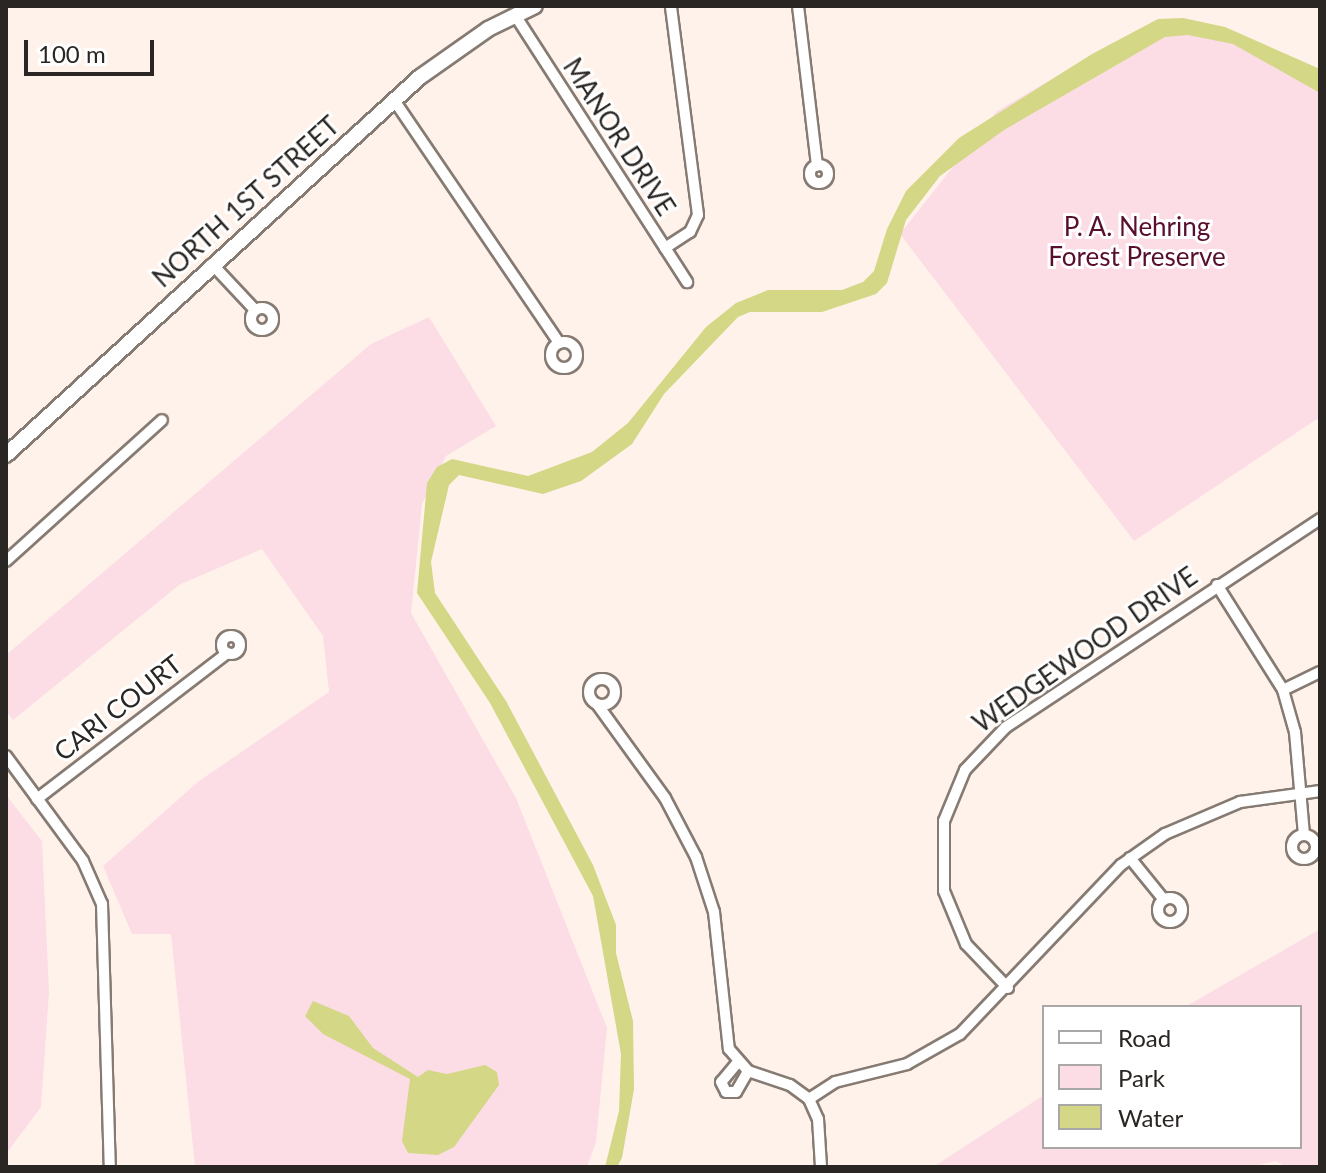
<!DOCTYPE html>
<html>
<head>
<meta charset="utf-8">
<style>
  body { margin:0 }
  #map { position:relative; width:1326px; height:1173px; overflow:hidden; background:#fff2ea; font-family:Lato,sans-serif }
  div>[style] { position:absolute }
  .green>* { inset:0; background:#fcdde5 }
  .water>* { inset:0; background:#d4d785 }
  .roads { filter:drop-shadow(2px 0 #867b73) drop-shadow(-2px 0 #867b73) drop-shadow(0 2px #867b73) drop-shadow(0 -2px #867b73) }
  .street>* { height:10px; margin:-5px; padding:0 5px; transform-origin:5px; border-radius:5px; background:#fff }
  .street>.ring { margin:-5px; padding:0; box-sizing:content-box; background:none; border:10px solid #fff; border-radius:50% }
  .secondary>* { height:14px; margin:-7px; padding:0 7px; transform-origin:7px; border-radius:7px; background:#fff }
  span { translate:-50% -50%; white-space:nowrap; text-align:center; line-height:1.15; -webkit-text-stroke:6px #fff; paint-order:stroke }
  .street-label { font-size:26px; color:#2a2623 }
  .park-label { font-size:26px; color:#580f2e }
  .frame { position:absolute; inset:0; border:8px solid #2a2623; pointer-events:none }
  .legend { position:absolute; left:1042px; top:1005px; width:260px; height:144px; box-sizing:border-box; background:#fff; border:2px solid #aaa8a7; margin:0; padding:10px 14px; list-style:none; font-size:24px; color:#2a2623 }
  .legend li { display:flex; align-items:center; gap:16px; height:40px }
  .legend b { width:40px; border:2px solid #aaa8a7 }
  .scale { position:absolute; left:24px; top:40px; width:130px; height:36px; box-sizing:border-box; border:4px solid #2a2623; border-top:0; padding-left:10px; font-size:24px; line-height:28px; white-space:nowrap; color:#2a2623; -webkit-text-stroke:6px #fff; paint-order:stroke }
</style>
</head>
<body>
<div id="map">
  <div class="green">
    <div style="clip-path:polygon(1183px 18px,1320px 72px,1320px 417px,1134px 541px,900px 234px,997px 111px,1115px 42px)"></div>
    <div style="clip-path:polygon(429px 317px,496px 426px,446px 456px,422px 504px,411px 613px,516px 798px,607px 1028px,596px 1142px,587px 1167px,195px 1167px,171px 934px,132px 934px,103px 866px,199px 781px,329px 692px,323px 636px,262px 549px,179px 585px,13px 720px,6px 711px,6px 655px,371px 344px)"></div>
    <div style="clip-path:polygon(6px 795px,42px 841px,49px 992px,41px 1107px,6px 1154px)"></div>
    <div style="clip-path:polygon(1320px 929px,1320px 1167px,1286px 1167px,1276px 1161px,1250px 1167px,933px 1167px,1044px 1095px,1044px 1147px,1300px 1147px,1300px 1007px,1185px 1007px)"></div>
  </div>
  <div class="water">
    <div style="clip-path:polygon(1183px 18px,1225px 27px,1320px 69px,1320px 93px,1233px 44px,1188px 35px,1165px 37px,1004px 130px,940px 176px,906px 220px,887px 283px,876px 294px,822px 312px,750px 312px,738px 317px,664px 394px,632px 444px,581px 481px,543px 494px,459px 475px,449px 485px,431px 562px,435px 593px,506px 701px,593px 865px,616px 925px,616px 953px,633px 1021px,634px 1089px,622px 1158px,617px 1167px,605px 1167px,619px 1111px,621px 1054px,593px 896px,490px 703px,417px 593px,427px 483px,437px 467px,452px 459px,528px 476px,592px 452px,628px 423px,706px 327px,736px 303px,768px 290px,842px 290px,863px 282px,874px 271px,887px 229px,906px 191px,959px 138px,1092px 54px,1158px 19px)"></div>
    <div style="clip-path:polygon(313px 1001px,349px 1016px,373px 1048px,418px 1077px,428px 1070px,447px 1074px,485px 1065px,497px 1072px,499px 1085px,454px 1147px,438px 1155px,408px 1153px,402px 1141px,410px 1079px,323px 1034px,305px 1016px)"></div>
  </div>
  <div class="roads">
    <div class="street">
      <div style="left:798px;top:6px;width:161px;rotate:83.2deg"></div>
      <div style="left:515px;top:15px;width:318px;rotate:57.2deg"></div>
      <div style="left:394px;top:100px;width:294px;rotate:55.8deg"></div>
      <div class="ring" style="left:810px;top:165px;width:8px;height:8px"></div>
      <div style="left:665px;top:248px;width:30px;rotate:-33deg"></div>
      <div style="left:690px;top:232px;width:19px;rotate:-65deg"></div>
      <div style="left:698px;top:215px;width:211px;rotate:-97.4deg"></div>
      <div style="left:212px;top:264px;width:63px;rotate:46.9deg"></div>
      <div class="ring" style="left:251px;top:308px;width:12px;height:12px"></div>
      <div class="ring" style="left:551px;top:342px;width:16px;height:16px"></div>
      <div style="left:6px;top:561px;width:210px;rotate:-42.1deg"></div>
      <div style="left:1217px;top:585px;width:124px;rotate:57.8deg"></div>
      <div style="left:1283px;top:690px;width:44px;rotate:74.1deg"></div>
      <div style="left:1295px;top:732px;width:103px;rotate:85deg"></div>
      <div class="ring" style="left:222px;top:636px;width:8px;height:8px"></div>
      <div class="ring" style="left:589px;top:679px;width:16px;height:16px"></div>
      <div style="left:1283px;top:690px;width:41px;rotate:-25.9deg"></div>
      <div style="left:597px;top:704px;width:116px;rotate:54.1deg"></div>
      <div style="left:665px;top:798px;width:67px;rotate:62.3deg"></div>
      <div style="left:696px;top:857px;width:58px;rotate:71.9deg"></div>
      <div style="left:714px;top:912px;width:138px;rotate:83.8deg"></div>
      <div style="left:729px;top:1049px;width:29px;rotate:49deg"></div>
      <div style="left:748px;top:1071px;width:44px;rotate:18.4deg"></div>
      <div style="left:790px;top:1085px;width:24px;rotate:36deg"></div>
      <div style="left:809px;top:1099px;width:22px;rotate:66deg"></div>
      <div style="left:818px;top:1119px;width:48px;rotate:86.4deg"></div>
      <div style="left:6px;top:756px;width:130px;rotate:53.7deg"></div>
      <div style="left:83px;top:861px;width:47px;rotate:66.2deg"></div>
      <div style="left:102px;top:904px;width:263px;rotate:88.3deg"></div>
      <div style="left:37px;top:799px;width:240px;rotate:-37.5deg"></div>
      <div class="ring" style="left:1292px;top:835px;width:14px;height:14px"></div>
      <div style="left:1130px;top:858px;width:54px;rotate:51deg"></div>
      <div class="ring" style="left:1158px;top:898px;width:14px;height:14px"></div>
      <div style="left:1008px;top:988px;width:61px;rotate:-133.7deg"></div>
      <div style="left:966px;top:944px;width:57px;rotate:-112.5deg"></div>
      <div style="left:944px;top:891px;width:70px;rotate:-90deg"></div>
      <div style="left:944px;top:821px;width:55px;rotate:-67.6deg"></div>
      <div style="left:965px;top:770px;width:59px;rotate:-46.4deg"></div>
      <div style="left:1006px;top:727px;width:377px;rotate:-33.5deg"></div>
      <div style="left:738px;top:1062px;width:26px;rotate:130deg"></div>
      <div style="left:721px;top:1082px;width:11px;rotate:63deg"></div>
      <div style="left:726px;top:1092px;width:10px"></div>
      <div style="left:736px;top:1092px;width:24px;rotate:-60deg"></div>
      <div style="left:809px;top:1099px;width:31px;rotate:-33deg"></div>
      <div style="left:835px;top:1082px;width:74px;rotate:-14deg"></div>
      <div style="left:907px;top:1064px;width:61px;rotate:-29.5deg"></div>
      <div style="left:960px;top:1034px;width:233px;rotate:-46.4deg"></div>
      <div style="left:1121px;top:865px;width:54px;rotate:-35.2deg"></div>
      <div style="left:1165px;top:834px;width:82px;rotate:-23.1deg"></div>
      <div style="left:1240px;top:802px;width:81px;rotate:-7.8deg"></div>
    </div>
    <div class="secondary">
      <div style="left:6px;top:455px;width:561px;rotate:-42.4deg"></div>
      <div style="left:420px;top:77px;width:83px;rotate:-35.2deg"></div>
      <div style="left:488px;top:29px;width:52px;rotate:-26.1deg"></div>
    </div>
  </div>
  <div class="street-label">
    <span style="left:619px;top:137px;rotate:57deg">MANOR DRIVE</span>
    <span style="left:246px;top:202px;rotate:-42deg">NORTH 1ST STREET</span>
    <span style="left:1085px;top:650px;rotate:-35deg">WEDGEWOOD DRIVE</span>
    <span style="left:118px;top:708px;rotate:-38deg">CARI COURT</span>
  </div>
  <div class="park-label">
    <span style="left:1137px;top:242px">P. A. Nehring<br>Forest Preserve</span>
  </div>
  <div class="frame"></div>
  <ul class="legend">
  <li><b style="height:10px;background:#fff"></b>Road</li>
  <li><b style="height:22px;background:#fcdde5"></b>Park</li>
  <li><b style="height:22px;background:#d4d785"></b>Water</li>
  </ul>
  <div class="scale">100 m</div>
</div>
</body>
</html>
